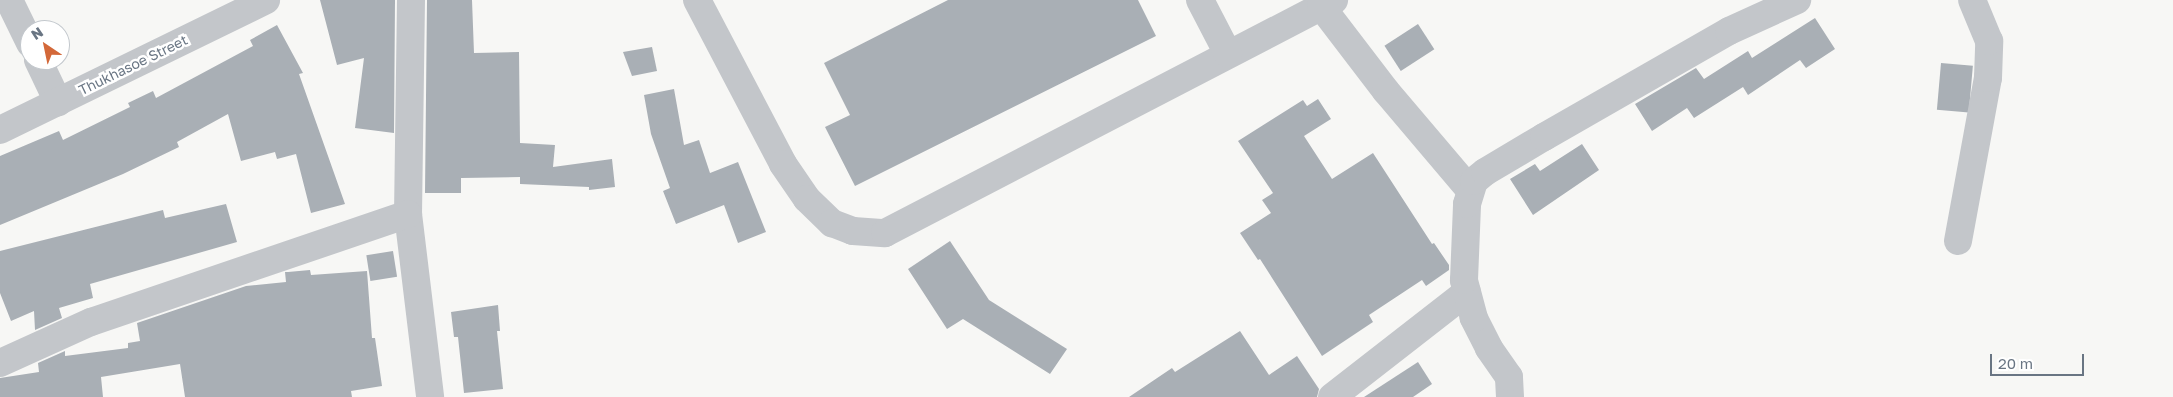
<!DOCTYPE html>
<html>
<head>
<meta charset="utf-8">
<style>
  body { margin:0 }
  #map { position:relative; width:2173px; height:397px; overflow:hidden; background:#f7f7f5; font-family:"Golos Text",sans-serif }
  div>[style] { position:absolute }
  .building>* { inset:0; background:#a9afb5; transform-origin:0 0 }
  .minor>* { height:28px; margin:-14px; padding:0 14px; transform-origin:14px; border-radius:14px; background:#c3c6ca }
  span { translate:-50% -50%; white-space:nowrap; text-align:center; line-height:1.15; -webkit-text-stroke:5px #fff; paint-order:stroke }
  .street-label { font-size:14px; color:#697583 }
  .north { position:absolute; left:20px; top:20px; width:50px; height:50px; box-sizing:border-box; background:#fff; border:1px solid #c3c8cd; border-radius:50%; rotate:326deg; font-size:14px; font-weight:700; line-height:20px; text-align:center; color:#697583 }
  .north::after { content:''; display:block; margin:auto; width:18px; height:22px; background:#d36839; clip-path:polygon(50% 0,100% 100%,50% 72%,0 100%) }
  .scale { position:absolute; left:1990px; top:354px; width:94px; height:22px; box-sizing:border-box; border:2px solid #697583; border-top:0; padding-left:6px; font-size:15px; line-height:18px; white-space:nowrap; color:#697583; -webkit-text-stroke:4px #fff; paint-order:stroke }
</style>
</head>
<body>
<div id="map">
  <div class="building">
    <div style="clip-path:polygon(320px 0,395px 0,394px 133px,355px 128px,364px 58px,337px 65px)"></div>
    <div style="clip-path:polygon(427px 0,472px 0,474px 53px,519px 52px,520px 143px,555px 145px,553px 167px,612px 159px,615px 187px,589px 190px,589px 187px,520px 184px,520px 177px,461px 178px,461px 193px,425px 193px)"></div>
    <div style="clip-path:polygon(948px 0,1138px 0,1156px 36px,855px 186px,825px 127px,850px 115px,824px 63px)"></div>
    <div style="clip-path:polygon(1815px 18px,1835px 49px,1806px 68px,1800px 60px,1748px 95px,1743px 87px,1694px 118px,1687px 108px,1652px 131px,1635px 104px,1696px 68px,1704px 79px,1748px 51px,1752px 58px)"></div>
    <div style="left:1418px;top:24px;width:30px;height:40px;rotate:57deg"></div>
    <div style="clip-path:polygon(277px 25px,303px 73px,299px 74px,345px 204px,311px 213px,296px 154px,277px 159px,275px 152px,241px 161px,228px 114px,177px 142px,179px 147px,123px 174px,0 225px,0 156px,59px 131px,63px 140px,130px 107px,128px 103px,153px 91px,156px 98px,253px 46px,250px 40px)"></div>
    <div style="clip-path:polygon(652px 47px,657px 71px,632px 76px,623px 52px)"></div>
    <div style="left:1941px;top:63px;width:32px;height:47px;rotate:5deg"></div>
    <div style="clip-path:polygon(674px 89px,684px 145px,699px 140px,710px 173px,738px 162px,766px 232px,738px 243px,724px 205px,676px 224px,663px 191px,670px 188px,651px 134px,644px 95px)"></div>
    <div style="clip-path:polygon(1318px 99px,1331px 119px,1304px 136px,1332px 179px,1373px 153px,1432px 244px,1434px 243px,1449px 265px,1449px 270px,1426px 286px,1422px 280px,1369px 315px,1373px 322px,1322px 356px,1260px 259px,1258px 260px,1240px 233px,1271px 213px,1262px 200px,1273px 193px,1238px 141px,1303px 100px,1307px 106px)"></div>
    <div style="clip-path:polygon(1582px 144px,1599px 170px,1533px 215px,1510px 179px,1535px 164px,1540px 171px)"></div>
    <div style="clip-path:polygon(226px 204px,237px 242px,90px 284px,93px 298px,59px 308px,62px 318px,35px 330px,34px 311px,11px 321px,0 293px,0 251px,163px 210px,165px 218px)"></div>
    <div style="clip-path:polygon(950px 241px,989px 300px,1067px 349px,1050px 374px,963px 319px,947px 329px,908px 269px)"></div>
    <div style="left:393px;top:251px;width:26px;height:27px;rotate:81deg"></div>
    <div style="clip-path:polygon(310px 270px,311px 275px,367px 271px,372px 338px,375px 338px,382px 386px,351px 391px,352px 397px,185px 397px,180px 364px,101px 377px,103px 397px,0 397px,0 378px,39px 372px,38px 363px,65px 351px,65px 356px,128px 348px,128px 343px,140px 341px,137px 323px,246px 286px,286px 282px,285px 272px,288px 272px)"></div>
    <div style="clip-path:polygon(498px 305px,500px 331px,497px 331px,503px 389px,464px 393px,458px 337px,454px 337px,451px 312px)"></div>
    <div style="clip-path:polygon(1240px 331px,1269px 375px,1297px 356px,1319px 389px,1317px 397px,1129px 397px,1172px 368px,1175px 372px)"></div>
    <div style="clip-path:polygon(1418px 362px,1432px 384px,1413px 397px,1364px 397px)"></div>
  </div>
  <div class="minor">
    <div style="left:9px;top:0;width:48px;rotate:64deg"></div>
    <div style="left:411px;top:0;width:214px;rotate:90.8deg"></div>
    <div style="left:408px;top:214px;width:184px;rotate:83.1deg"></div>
    <div style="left:697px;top:0;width:185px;rotate:62.3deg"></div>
    <div style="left:783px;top:164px;width:42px;rotate:55.6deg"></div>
    <div style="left:807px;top:199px;width:35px;rotate:44deg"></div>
    <div style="left:832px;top:223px;width:22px;rotate:21deg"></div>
    <div style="left:853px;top:231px;width:32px;rotate:4deg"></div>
    <div style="left:885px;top:233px;width:506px;rotate:-27.43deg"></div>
    <div style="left:1200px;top:0;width:61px;rotate:62.6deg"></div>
    <div style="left:1321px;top:6px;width:107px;rotate:52.6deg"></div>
    <div style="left:1386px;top:91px;width:130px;rotate:49.7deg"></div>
    <div style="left:38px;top:60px;width:47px;rotate:64.5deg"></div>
    <div style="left:0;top:130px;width:296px;rotate:-26deg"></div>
    <div style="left:1958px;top:241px;width:166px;rotate:-79.6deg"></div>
    <div style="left:1988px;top:78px;width:37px;rotate:-88deg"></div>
    <div style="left:1989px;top:41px;width:44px;rotate:-112.5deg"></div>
    <div style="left:0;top:363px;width:100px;rotate:-24.3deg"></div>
    <div style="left:91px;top:322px;width:335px;rotate:-18.8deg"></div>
    <div style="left:1332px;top:397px;width:171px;rotate:-37.9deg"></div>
    <div style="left:1510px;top:397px;width:20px;rotate:-93deg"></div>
    <div style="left:1509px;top:377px;width:35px;rotate:-125deg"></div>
    <div style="left:1489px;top:348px;width:34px;rotate:-117deg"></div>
    <div style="left:1474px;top:318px;width:39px;rotate:-105deg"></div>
    <div style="left:1464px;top:280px;width:76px;rotate:-87.7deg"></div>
    <div style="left:1467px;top:204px;width:24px;rotate:-73deg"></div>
    <div style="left:1474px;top:181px;width:14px;rotate:-39deg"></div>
    <div style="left:1485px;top:172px;width:69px;rotate:-30.7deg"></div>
    <div style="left:1544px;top:137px;width:213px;rotate:-29.8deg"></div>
    <div style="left:1729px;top:31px;width:75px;rotate:-24.5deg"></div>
  </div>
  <div class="street-label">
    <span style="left:133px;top:65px;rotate:-26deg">Thukhasoe Street</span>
  </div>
  <div class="north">N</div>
  <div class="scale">20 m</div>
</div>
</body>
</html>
